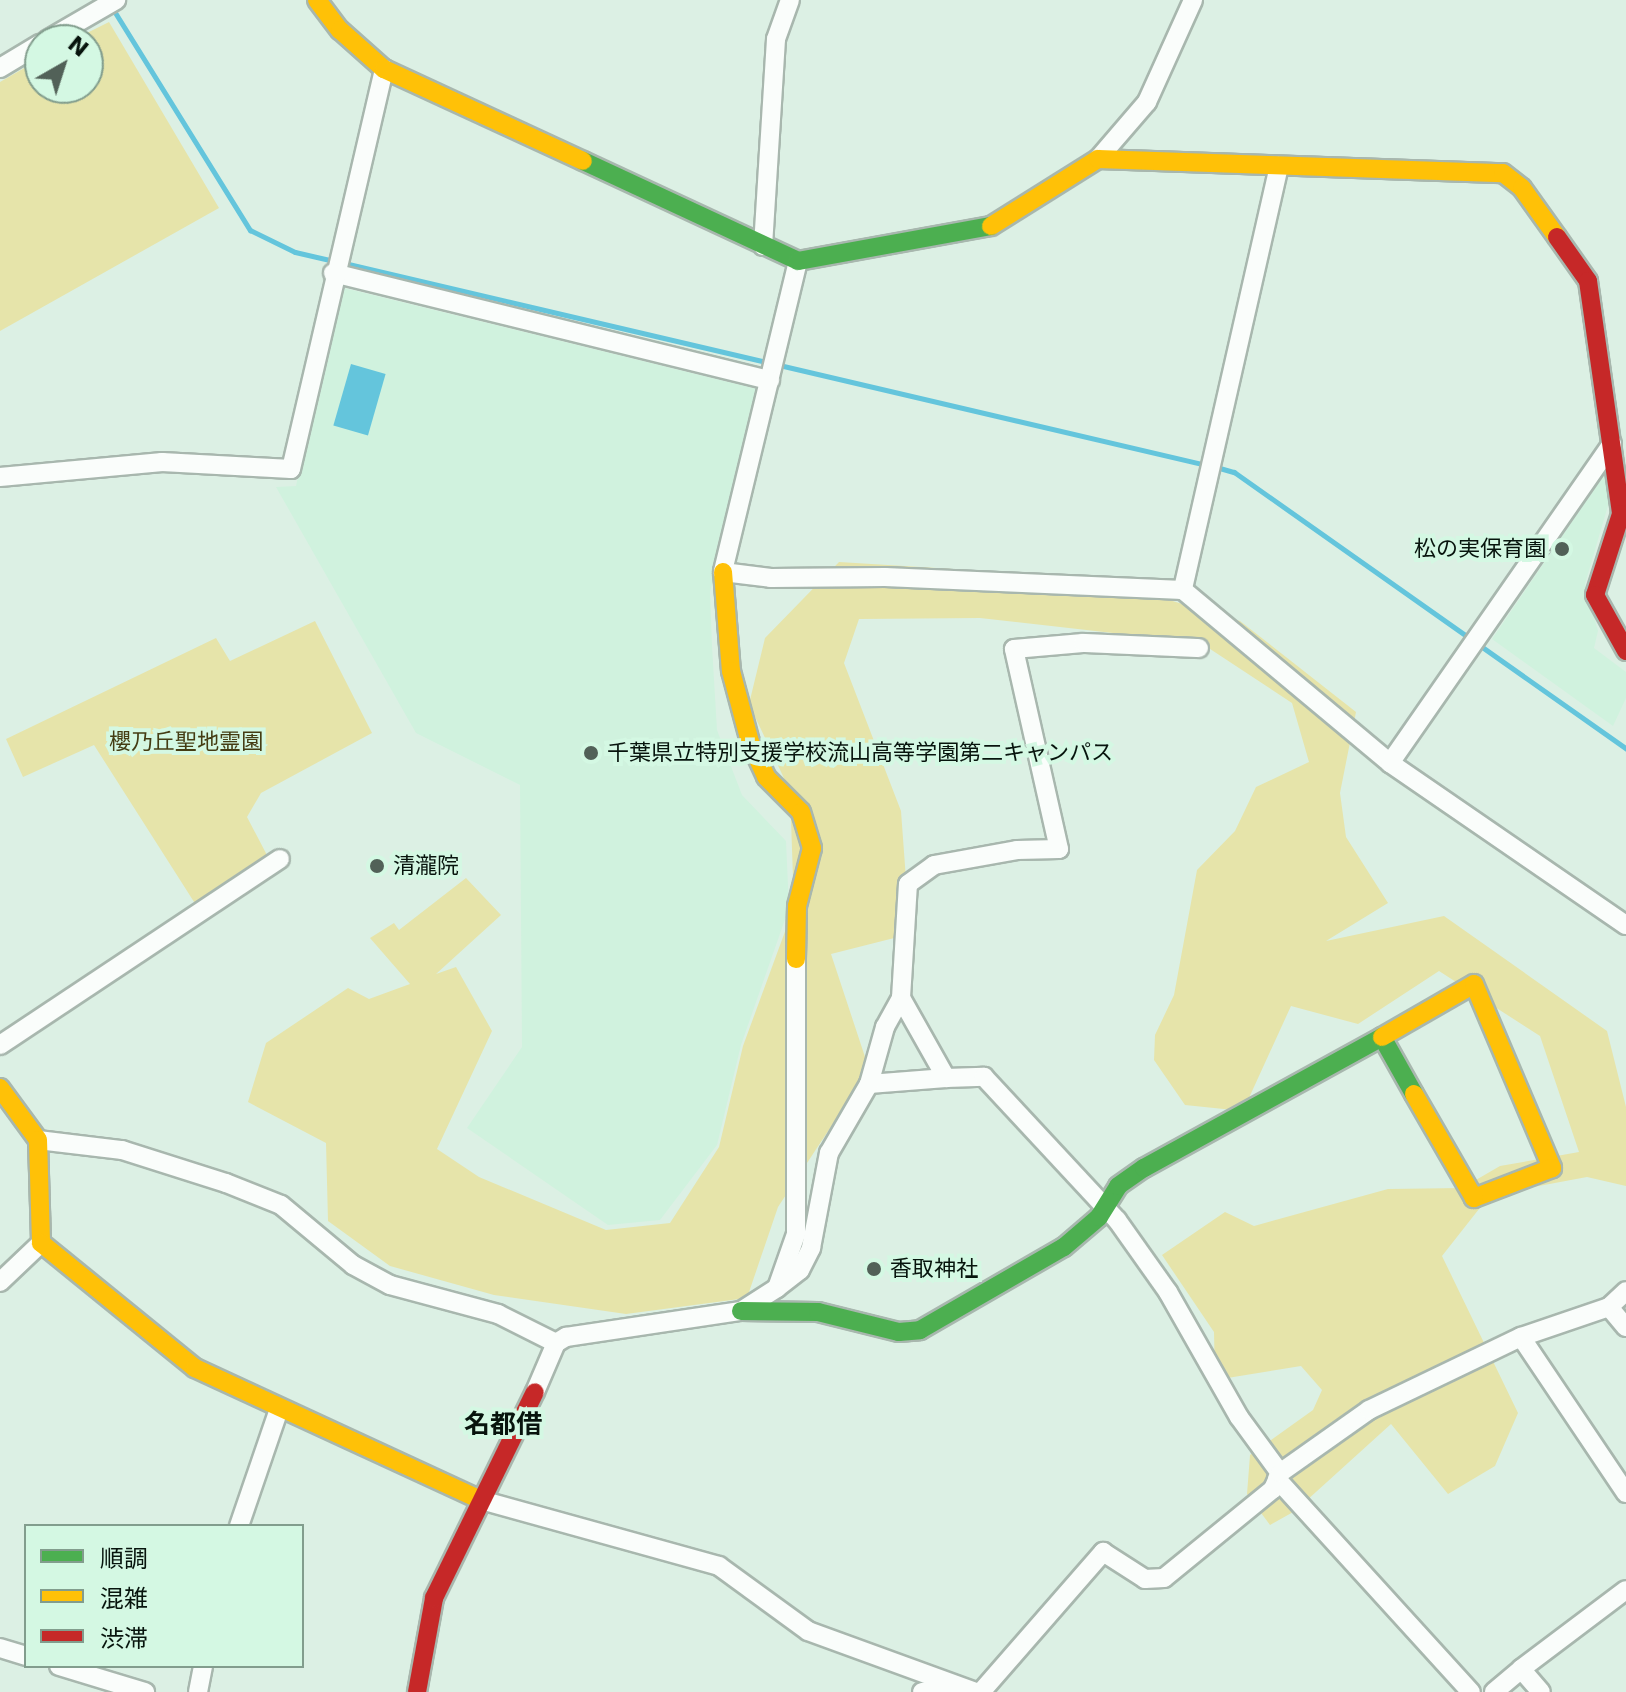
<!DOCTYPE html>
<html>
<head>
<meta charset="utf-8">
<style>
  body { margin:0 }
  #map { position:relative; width:1626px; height:1692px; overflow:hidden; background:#dcf0e4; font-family:"DejaVu Sans","Noto Sans JP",sans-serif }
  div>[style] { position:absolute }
  .built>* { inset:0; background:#d0f2de }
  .green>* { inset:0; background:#e6e4aa }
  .water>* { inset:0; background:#64c5dc; transform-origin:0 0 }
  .stream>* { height:5px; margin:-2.5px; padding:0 2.5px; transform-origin:2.5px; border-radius:2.5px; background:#64c5dc }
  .roads { filter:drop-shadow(2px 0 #a8b7ae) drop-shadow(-2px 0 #a8b7ae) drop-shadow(0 2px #a8b7ae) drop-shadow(0 -2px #a8b7ae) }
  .street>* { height:18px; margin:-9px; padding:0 9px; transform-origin:9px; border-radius:9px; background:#fafdfb }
  .fast>* { height:18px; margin:-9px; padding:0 9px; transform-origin:9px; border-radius:9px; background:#4caf50 }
  .slow>* { height:18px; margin:-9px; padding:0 9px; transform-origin:9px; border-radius:9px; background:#ffc107 }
  .jam>* { height:18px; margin:-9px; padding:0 9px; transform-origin:9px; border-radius:9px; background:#c62828 }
  .dots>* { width:22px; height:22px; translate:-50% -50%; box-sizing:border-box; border:4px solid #d4f8e3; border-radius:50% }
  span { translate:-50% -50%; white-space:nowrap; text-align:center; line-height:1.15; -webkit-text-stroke:8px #d4f8e3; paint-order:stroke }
  .poi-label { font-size:22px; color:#07140d }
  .right { translate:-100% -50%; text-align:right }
  .left { translate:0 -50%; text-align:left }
  .park-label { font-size:22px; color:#443c13 }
  .quarter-label { font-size:26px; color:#07140d; font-weight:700 }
  .legend { position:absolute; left:24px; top:1524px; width:280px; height:144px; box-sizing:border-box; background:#d4f8e3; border:2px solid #829d8d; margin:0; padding:10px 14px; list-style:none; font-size:24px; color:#07140d }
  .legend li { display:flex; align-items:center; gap:16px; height:40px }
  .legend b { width:40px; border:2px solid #829d8d }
  .north { position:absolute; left:24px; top:24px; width:80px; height:80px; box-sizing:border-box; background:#d4f8e3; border:2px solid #829d8d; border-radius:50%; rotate:39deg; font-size:22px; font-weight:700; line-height:32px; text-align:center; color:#07140d }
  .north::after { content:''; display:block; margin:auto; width:28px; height:36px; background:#526158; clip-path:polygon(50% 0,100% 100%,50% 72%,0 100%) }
</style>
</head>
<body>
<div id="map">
  <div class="built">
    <div style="clip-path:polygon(344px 288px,761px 390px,710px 592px,712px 646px,717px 730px,742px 795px,786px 841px,789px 908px,741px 1045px,717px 1145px,660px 1220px,608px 1225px,467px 1128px,522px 1047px,520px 785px,416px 733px,276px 487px,296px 486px,335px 298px)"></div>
    <div style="clip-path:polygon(1608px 469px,1612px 492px,1585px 584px,1598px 631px,1594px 648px,1626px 672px,1626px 698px,1613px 726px,1492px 639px)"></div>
  </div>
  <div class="green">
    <div style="clip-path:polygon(109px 22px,219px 208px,0 331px,0 82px,40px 59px,40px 88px,88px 88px,88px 40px,73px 40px)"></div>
    <div style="clip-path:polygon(839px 562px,1018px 573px,1142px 592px,1240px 621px,1356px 712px,1340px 793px,1346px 837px,1388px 903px,1326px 941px,1444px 916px,1607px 1031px,1626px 1107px,1626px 1186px,1587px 1177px,1490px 1195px,1442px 1256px,1518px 1413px,1495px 1466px,1448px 1494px,1391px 1424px,1295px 1511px,1270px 1525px,1247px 1494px,1250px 1455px,1313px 1410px,1322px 1390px,1301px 1366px,1215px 1380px,1214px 1332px,1162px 1255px,1225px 1212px,1254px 1226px,1388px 1189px,1462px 1188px,1500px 1166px,1579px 1152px,1540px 1036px,1439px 971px,1358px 1024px,1291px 1006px,1243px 1111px,1185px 1105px,1154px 1060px,1155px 1035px,1174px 995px,1197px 870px,1235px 831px,1256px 787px,1309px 762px,1292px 703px,1201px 643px,980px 618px,859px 619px,844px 663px,901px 811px,910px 934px,831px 954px,869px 1069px,778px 1207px,747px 1298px,626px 1314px,494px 1295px,390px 1266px,328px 1221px,326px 1143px,248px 1102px,266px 1043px,348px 988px,369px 999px,410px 984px,370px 938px,394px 923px,399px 930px,466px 878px,501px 915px,436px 974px,456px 967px,492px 1031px,437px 1149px,479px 1177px,606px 1230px,670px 1223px,719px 1147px,743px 1046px,794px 907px,790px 791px,749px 704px,765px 638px)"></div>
    <div style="clip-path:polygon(315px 621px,372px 733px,261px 793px,247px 817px,269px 859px,196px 905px,94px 745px,23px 777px,6px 739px,216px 638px,230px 661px)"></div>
  </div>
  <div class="water">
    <div style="left:351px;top:364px;width:36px;height:64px;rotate:16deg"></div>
  </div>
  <div class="stream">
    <div style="left:111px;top:6px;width:264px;rotate:58.2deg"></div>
    <div style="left:250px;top:230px;width:50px;rotate:26.1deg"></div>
    <div style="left:295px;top:252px;width:40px;rotate:13deg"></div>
    <div style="left:344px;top:263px;width:885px;rotate:13.19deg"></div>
    <div style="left:1216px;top:467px;width:19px;rotate:16deg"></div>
    <div style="left:1234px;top:472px;width:480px;rotate:35.2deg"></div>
  </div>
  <div class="roads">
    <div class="street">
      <div style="left:47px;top:40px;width:80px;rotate:-30.1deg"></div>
      <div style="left:0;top:68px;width:47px;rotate:-31deg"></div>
      <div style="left:1098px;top:159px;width:75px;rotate:-49.3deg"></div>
      <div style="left:1147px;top:102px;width:112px;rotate:-65.7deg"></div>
      <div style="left:1279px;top:166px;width:435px;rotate:102.8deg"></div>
      <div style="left:1183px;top:590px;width:270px;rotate:39.9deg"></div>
      <div style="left:1390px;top:763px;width:286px;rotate:34.5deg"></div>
      <div style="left:763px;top:246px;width:207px;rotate:-86.4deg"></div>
      <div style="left:776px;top:39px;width:41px;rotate:-70.3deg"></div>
      <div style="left:798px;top:261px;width:320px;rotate:103.6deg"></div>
      <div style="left:723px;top:572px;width:48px;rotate:7.1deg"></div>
      <div style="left:771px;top:578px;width:114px;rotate:-0.5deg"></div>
      <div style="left:885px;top:577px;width:298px;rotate:2.5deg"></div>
      <div style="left:333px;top:273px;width:450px;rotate:13.8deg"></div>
      <div style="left:0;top:477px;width:163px;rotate:-5.3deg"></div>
      <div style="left:162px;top:462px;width:129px;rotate:3.1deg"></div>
      <div style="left:291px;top:469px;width:411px;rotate:-76.9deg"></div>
      <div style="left:1390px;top:763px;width:389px;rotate:-55.2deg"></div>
      <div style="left:901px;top:998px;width:92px;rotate:60.6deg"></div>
      <div style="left:946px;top:1078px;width:38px;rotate:-2deg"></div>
      <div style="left:984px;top:1077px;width:195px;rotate:47.1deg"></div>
      <div style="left:1117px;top:1220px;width:88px;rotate:54.7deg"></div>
      <div style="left:1168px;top:1292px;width:144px;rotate:60.4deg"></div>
      <div style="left:1239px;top:1417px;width:69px;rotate:53.8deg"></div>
      <div style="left:0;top:1045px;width:336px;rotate:-33.6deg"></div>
      <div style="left:869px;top:1084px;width:77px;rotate:-4.5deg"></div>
      <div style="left:38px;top:1140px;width:85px;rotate:6.8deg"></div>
      <div style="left:122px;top:1150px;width:109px;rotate:17.6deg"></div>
      <div style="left:226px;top:1183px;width:59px;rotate:21.8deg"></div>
      <div style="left:281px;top:1205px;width:94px;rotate:39.8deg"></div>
      <div style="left:353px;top:1265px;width:42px;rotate:28.4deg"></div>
      <div style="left:390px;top:1285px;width:112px;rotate:15deg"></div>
      <div style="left:498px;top:1314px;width:65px;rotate:26.6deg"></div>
      <div style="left:0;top:1282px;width:57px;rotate:-43.6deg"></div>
      <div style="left:777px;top:1288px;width:29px;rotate:-38deg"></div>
      <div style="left:800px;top:1270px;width:25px;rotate:-63deg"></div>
      <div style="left:811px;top:1248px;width:97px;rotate:-79.3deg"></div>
      <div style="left:829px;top:1153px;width:80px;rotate:-59.9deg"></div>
      <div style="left:869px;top:1084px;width:59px;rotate:-74.3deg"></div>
      <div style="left:885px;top:1027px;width:33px;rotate:-61deg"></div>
      <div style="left:901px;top:998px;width:114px;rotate:-86.5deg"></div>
      <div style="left:908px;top:884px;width:32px;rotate:-36deg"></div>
      <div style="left:934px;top:865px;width:84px;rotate:-10.2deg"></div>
      <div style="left:1017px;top:850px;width:42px;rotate:-1.4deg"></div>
      <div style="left:1059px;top:849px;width:205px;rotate:-102.7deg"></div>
      <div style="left:1014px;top:649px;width:69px;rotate:-5deg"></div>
      <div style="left:1083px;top:643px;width:116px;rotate:2.5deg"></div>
      <div style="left:1609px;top:1307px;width:26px;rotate:50deg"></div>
      <div style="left:1521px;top:1337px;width:188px;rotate:56.1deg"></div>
      <div style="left:535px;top:1392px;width:53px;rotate:-66.8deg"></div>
      <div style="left:556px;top:1343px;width:12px;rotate:-31deg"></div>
      <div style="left:566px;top:1337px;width:177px;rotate:-8.5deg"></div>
      <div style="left:741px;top:1311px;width:43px;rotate:-32.6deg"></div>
      <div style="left:777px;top:1288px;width:57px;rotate:-70.6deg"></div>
      <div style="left:796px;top:1234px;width:275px;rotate:-90deg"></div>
      <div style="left:1277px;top:1479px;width:288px;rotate:47.7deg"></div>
      <div style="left:481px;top:1500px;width:247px;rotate:15.5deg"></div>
      <div style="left:719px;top:1566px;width:110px;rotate:36.1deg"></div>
      <div style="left:808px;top:1631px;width:179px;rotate:20deg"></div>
      <div style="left:239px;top:1526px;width:124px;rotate:-71.1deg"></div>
      <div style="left:0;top:1648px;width:27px;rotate:17deg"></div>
      <div style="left:59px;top:1666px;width:90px;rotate:16.8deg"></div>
      <div style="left:1521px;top:1669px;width:131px;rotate:-37deg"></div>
      <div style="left:198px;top:1692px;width:26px;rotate:-79deg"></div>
      <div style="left:922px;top:1692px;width:31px;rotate:-11deg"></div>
      <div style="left:981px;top:1692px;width:186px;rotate:-48.9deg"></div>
      <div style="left:1103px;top:1552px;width:50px;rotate:32.7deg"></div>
      <div style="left:1145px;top:1579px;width:19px;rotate:-3deg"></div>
      <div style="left:1164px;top:1578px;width:141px;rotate:-39.2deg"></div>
      <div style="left:1273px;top:1489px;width:17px;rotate:-66deg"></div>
      <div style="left:1280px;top:1473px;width:109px;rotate:-35.3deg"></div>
      <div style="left:1369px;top:1410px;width:169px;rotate:-25.7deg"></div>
      <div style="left:1521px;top:1337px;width:93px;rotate:-18.8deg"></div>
      <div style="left:1609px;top:1307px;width:23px;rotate:-43deg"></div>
      <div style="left:1494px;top:1692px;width:35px;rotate:-40deg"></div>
      <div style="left:1521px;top:1669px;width:30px;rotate:49deg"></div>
    </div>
    <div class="fast">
      <div style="left:583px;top:161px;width:237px;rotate:24.9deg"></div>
      <div style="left:798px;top:261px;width:196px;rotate:-10.3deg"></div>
      <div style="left:741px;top:1311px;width:77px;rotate:0.7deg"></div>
      <div style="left:818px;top:1312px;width:83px;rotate:13.9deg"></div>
      <div style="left:899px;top:1332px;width:21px;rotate:-5deg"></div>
      <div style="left:920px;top:1330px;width:166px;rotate:-30deg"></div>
      <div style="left:1064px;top:1247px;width:46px;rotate:-40.6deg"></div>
      <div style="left:1099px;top:1217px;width:36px;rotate:-58deg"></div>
      <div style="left:1118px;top:1186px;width:32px;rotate:-35deg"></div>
      <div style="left:1144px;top:1168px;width:272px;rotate:-28.8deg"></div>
      <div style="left:1382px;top:1037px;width:65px;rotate:60.7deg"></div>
    </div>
    <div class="slow">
      <div style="left:317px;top:0;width:38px;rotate:53deg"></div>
      <div style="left:340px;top:30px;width:59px;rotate:41.6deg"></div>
      <div style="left:384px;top:69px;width:219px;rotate:24.8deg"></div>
      <div style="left:991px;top:226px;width:126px;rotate:-32.1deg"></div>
      <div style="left:1098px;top:159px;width:405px;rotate:2deg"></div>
      <div style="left:1503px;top:173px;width:24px;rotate:38deg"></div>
      <div style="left:1522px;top:188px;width:60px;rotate:54.5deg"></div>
      <div style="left:723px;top:572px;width:99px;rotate:85.4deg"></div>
      <div style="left:731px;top:671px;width:73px;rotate:75deg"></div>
      <div style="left:750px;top:742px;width:38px;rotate:65deg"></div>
      <div style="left:766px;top:777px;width:49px;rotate:45deg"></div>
      <div style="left:801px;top:812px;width:38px;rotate:73deg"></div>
      <div style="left:812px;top:848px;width:60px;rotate:104.5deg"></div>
      <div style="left:797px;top:906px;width:53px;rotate:91.1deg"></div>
      <div style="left:1382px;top:1037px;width:106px;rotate:-29.9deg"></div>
      <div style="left:1474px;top:984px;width:200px;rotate:67deg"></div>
      <div style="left:1552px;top:1168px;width:84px;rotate:159deg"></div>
      <div style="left:1474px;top:1198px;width:120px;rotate:-120deg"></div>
      <div style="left:0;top:1088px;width:64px;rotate:53.8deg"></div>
      <div style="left:38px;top:1140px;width:103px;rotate:88.3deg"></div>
      <div style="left:41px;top:1243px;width:198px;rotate:39.1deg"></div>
      <div style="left:195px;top:1368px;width:315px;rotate:24.8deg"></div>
    </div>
    <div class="jam">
      <div style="left:1557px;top:237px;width:54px;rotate:54.8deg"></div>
      <div style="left:1588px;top:281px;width:235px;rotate:81.9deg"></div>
      <div style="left:1621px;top:514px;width:85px;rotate:107.8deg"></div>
      <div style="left:1595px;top:595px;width:64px;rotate:61deg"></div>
      <div style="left:417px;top:1692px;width:96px;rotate:-79.7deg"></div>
      <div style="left:434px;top:1598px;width:229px;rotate:-63.9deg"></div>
    </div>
  </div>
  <div class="dots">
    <div style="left:1562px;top:549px;background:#526158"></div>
    <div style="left:591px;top:753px;background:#526158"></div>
    <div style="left:377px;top:866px;background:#526158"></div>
    <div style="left:874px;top:1269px;background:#526158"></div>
  </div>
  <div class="poi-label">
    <span class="right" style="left:1546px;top:549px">松の実保育園</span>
    <span class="left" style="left:607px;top:753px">千葉県立特別支援学校流山高等学園第二キャンパス</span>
    <span class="left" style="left:393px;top:866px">清瀧院</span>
    <span class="left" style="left:890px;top:1269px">香取神社</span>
  </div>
  <div class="park-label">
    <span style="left:186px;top:742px">櫻乃丘聖地霊園</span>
  </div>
  <div class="quarter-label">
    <span style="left:503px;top:1425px">名都借</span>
  </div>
  <ul class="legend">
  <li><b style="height:10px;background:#4caf50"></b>順調</li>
  <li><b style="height:10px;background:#ffc107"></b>混雑</li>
  <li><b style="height:10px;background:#c62828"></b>渋滞</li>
  </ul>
  <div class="north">N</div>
</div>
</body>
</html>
